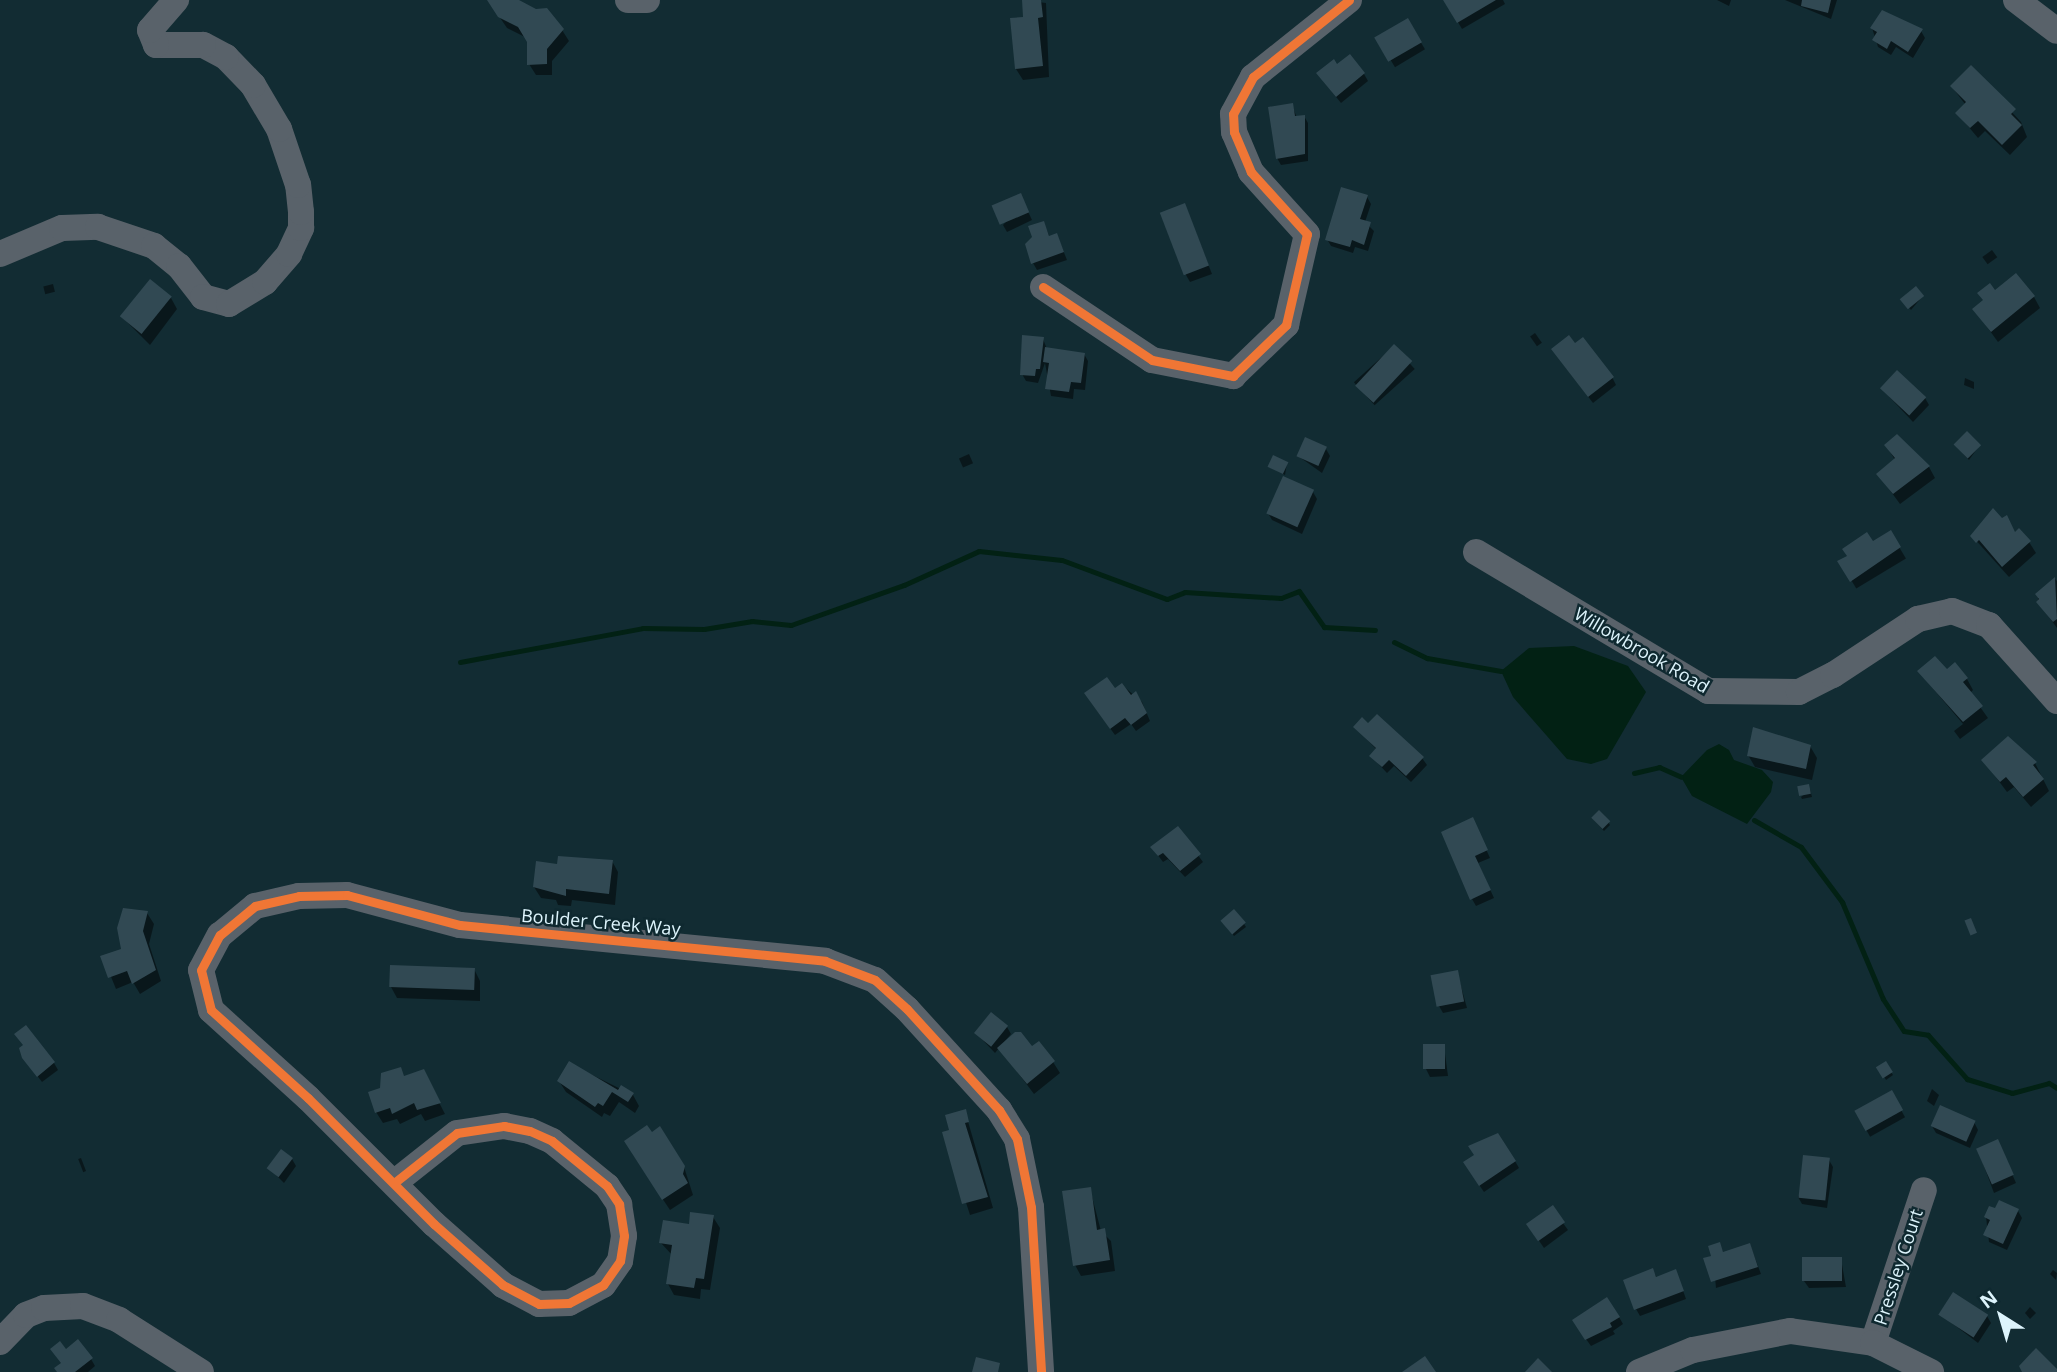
<!DOCTYPE html>
<html>
<head>
<meta charset="utf-8">
<style>
  body { margin:0 }
  #map { position:relative; width:2057px; height:1372px; overflow:hidden; background:#122c33; font-family:"Open Sans",sans-serif }
  div>[style] { position:absolute }
  .water>* { inset:0; background:#022114 }
  .shadow>* { inset:0; background:#0007; transform-origin:0 0 }
  .stream>* { height:5px; margin:-2.5px; padding:0 2.5px; transform-origin:2.5px; border-radius:2.5px; background:#022114 }
  .building>* { inset:0; background:#314953; transform-origin:0 0 }
  .minor>* { height:26px; margin:-13px; padding:0 13px; transform-origin:13px; border-radius:13px; background:#59626a }
  .cycleway>* { height:9px; margin:-4.5px; padding:0 4.5px; transform-origin:4.5px; border-radius:4.5px; background:#f07635 }
  span { translate:-50% -50%; white-space:nowrap; text-align:center; line-height:1.15; -webkit-text-stroke:5px #0f2930; paint-order:stroke }
  .street-label { font-size:18px; color:#ddf4fc }
  .north { position:absolute; left:1966px; top:1281px; width:70px; height:70px; -webkit-text-stroke:5px #0f2930; paint-order:stroke; rotate:323deg; font-size:19px; font-weight:700; line-height:28px; text-align:center; color:#ddf4fc }
  .north::after { content:''; display:block; margin:auto; width:24px; height:32px; background:#ddf4fc; clip-path:polygon(50% 0,100% 100%,50% 72%,0 100%) }
</style>
</head>
<body>
<div id="map">
  <div class="water">
    <div style="clip-path:polygon(1574px 646px,1628px 666px,1646px 692px,1607px 759px,1591px 764px,1567px 759px,1513px 697px,1501px 671px,1529px 648px)"></div>
    <div style="clip-path:polygon(1719px 744px,1729px 750px,1734px 760px,1762px 770px,1773px 782px,1771px 792px,1747px 824px,1692px 796px,1681px 777px,1707px 750px)"></div>
  </div>
  <div class="shadow">
    <div style="clip-path:polygon(488px 0,516px 0,562px 30px,569px 41px,552px 61px,552px 75px,536px 75px,529px 64px,527px 38px,507px 28px)"></div>
    <div style="clip-path:polygon(1024px 0,1046px 3px,1049px 77px,1023px 80px,1016px 69px,1025px 19px)"></div>
    <div style="clip-path:polygon(1445px 0,1503px 0,1505px 4px,1462px 29px)"></div>
    <div style="clip-path:polygon(1717px 0,1731px 0,1729px 6px)"></div>
    <div style="clip-path:polygon(1785px 0,1837px 0,1831px 19px)"></div>
    <div style="left:1408px;top:21px;width:33px;height:35px;rotate:59deg"></div>
    <div style="clip-path:polygon(1872px 28px,1921px 31px,1925px 38px,1913px 58px,1896px 47px,1891px 55px,1878px 47px)"></div>
    <div style="clip-path:polygon(1337px 66px,1364px 74px,1368px 81px,1341px 103px,1323px 81px)"></div>
    <div style="clip-path:polygon(1971px 68px,2021px 122px,2027px 137px,2010px 155px,1985px 131px,1978px 138px,1957px 113px,1965px 104px,1952px 87px)"></div>
    <div style="clip-path:polygon(1292px 105px,1297px 118px,1304px 116px,1308px 123px,1308px 161px,1281px 165px,1277px 158px)"></div>
    <div style="clip-path:polygon(1367px 197px,1371px 204px,1365px 222px,1374px 231px,1368px 251px,1355px 247px,1353px 253px,1331px 246px,1327px 239px)"></div>
    <div style="clip-path:polygon(1024px 203px,1032px 220px,1007px 232px,1003px 225px)"></div>
    <div style="clip-path:polygon(1185px 205px,1212px 274px,1190px 282px,1186px 275px)"></div>
    <div style="clip-path:polygon(1044px 223px,1050px 238px,1057px 235px,1067px 260px,1037px 270px,1033px 263px)"></div>
    <div style="left:1992px;top:250px;width:9px;height:12px;rotate:54deg"></div>
    <div style="left:53px;top:284px;width:8px;height:10px;rotate:76deg"></div>
    <div style="clip-path:polygon(1995px 292px,2034px 297px,2040px 308px,1998px 342px,1974px 309px)"></div>
    <div style="clip-path:polygon(1922px 297px,1911px 310px,1904px 302px)"></div>
    <div style="clip-path:polygon(171px 298px,177px 309px,150px 345px,123px 318px)"></div>
    <div style="left:1535px;top:333px;width:12px;height:6px;rotate:55deg"></div>
    <div style="clip-path:polygon(1043px 339px,1047px 349px,1084px 354px,1088px 361px,1085px 390px,1074px 389px,1073px 399px,1051px 396px,1045px 363px,1038px 383px,1026px 381px,1022px 374px)"></div>
    <div style="left:1394px;top:346px;width:31px;height:54px;rotate:48deg"></div>
    <div style="clip-path:polygon(1557px 356px,1612px 377px,1616px 385px,1593px 403px)"></div>
    <div style="clip-path:polygon(1965px 378px,1974px 382px,1974px 389px,1964px 385px)"></div>
    <div style="clip-path:polygon(1882px 389px,1925px 398px,1929px 405px,1913px 422px)"></div>
    <div style="clip-path:polygon(1886px 445px,1929px 467px,1935px 478px,1900px 504px,1878px 474px,1895px 460px)"></div>
    <div style="clip-path:polygon(1979px 446px,1969px 460px,1957px 447px)"></div>
    <div style="clip-path:polygon(1326px 449px,1330px 456px,1322px 473px,1298px 456px)"></div>
    <div style="left:969px;top:454px;width:10px;height:11px;rotate:66deg"></div>
    <div style="clip-path:polygon(1287px 463px,1285px 475px,1270px 467px)"></div>
    <div style="clip-path:polygon(1313px 492px,1317px 499px,1302px 534px,1272px 520px,1268px 513px)"></div>
    <div style="left:1890px;top:532px;width:31px;height:58px;rotate:59deg"></div>
    <div style="clip-path:polygon(2015px 534px,2029px 542px,2036px 553px,2009px 577px,1972px 536px)"></div>
    <div style="clip-path:polygon(2055px 579px,2057px 581px,2057px 628px,2038px 602px,2038px 594px)"></div>
    <div style="clip-path:polygon(1919px 672px,1946px 672px,1967px 679px,1973px 690px,1970px 693px,1988px 718px,1960px 739px,1954px 731px,1963px 724px)"></div>
    <div style="clip-path:polygon(1122px 685px,1142px 702px,1150px 721px,1136px 731px,1131px 724px,1115px 735px,1090px 701px)"></div>
    <div style="clip-path:polygon(1355px 727px,1422px 758px,1427px 765px,1411px 782px,1394px 766px,1387px 773px,1371px 756px,1377px 750px)"></div>
    <div style="clip-path:polygon(1810px 746px,1817px 758px,1812px 780px,1755px 767px,1748px 755px)"></div>
    <div style="clip-path:polygon(1983px 760px,2035px 763px,2049px 791px,2031px 807px,2014px 787px,2007px 792px)"></div>
    <div style="clip-path:polygon(1810px 789px,1812px 797px,1802px 799px,1801px 797px)"></div>
    <div style="clip-path:polygon(1593px 819px,1608px 822px,1610px 825px,1604px 831px)"></div>
    <div style="clip-path:polygon(1476px 827px,1490px 858px,1478px 863px,1494px 898px,1476px 906px,1472px 899px)"></div>
    <div style="clip-path:polygon(1178px 828px,1203px 862px,1185px 877px,1168px 859px,1163px 862px,1157px 854px)"></div>
    <div style="clip-path:polygon(612px 861px,618px 872px,615px 905px,572px 900px,571px 906px,558px 905px,556px 900px,541px 898px,534px 887px,559px 865px)"></div>
    <div style="clip-path:polygon(147px 913px,154px 924px,149px 944px,161px 981px,140px 994px,133px 982px,116px 989px,103px 957px,123px 950px)"></div>
    <div style="clip-path:polygon(1224px 923px,1244px 924px,1246px 927px,1234px 936px)"></div>
    <div style="clip-path:polygon(474px 969px,480px 981px,480px 1001px,397px 998px,391px 987px)"></div>
    <div style="clip-path:polygon(1457px 972px,1467px 1008px,1443px 1013px,1439px 1006px)"></div>
    <div style="clip-path:polygon(1007px 1027px,1011px 1034px,1000px 1047px,1032px 1049px,1053px 1062px,1060px 1073px,1034px 1094px,999px 1048px,995px 1053px,976px 1033px)"></div>
    <div style="clip-path:polygon(1444px 1046px,1448px 1076px,1430px 1077px,1426px 1069px)"></div>
    <div style="clip-path:polygon(54px 1063px,58px 1070px,42px 1082px,29px 1065px)"></div>
    <div style="clip-path:polygon(1885px 1063px,1893px 1075px,1886px 1080px,1879px 1068px)"></div>
    <div style="clip-path:polygon(570px 1064px,633px 1095px,639px 1106px,635px 1113px,619px 1102px,610px 1116px,604px 1113px,602px 1117px,566px 1092px,559px 1081px)"></div>
    <div style="clip-path:polygon(405px 1077px,429px 1083px,445px 1114px,425px 1121px,421px 1114px,400px 1124px,397px 1119px,383px 1123px,376px 1112px)"></div>
    <div style="clip-path:polygon(1932px 1089px,1939px 1095px,1934px 1106px,1927px 1101px)"></div>
    <div style="left:1891px;top:1092px;width:29px;height:40px;rotate:61deg"></div>
    <div style="clip-path:polygon(965px 1111px,993px 1208px,970px 1215px,944px 1134px,951px 1132px)"></div>
    <div style="clip-path:polygon(1974px 1122px,1978px 1130px,1970px 1148px,1936px 1133px,1932px 1126px)"></div>
    <div style="clip-path:polygon(2001px 1149px,2016px 1183px,1994px 1193px,1978px 1150px)"></div>
    <div style="clip-path:polygon(632px 1153px,684px 1167px,693px 1195px,670px 1210px)"></div>
    <div style="left:81px;top:1158px;width:14px;height:3px;rotate:69deg"></div>
    <div style="clip-path:polygon(292px 1159px,296px 1166px,284px 1183px,270px 1169px)"></div>
    <div style="clip-path:polygon(1829px 1160px,1833px 1167px,1827px 1208px,1802px 1204px,1798px 1197px)"></div>
    <div style="clip-path:polygon(1515px 1161px,1519px 1168px,1484px 1192px,1469px 1170px)"></div>
    <div style="clip-path:polygon(1090px 1189px,1101px 1231px,1111px 1241px,1115px 1271px,1081px 1276px,1075px 1265px)"></div>
    <div style="clip-path:polygon(1552px 1208px,1568px 1230px,1544px 1248px,1533px 1232px)"></div>
    <div style="clip-path:polygon(2018px 1211px,2022px 1218px,2007px 1250px,1989px 1242px,1986px 1217px)"></div>
    <div style="clip-path:polygon(713px 1217px,720px 1228px,710px 1290px,701px 1289px,700px 1299px,674px 1295px,668px 1284px,672px 1255px,661px 1243px)"></div>
    <div style="clip-path:polygon(1719px 1244px,1724px 1254px,1750px 1245px,1761px 1274px,1716px 1288px,1713px 1257px)"></div>
    <div style="clip-path:polygon(1841px 1259px,1846px 1287px,1809px 1288px,1804px 1281px)"></div>
    <div style="clip-path:polygon(2053px 1270px,2057px 1273px,2056px 1280px,2050px 1274px)"></div>
    <div style="clip-path:polygon(1653px 1271px,1657px 1278px,1679px 1279px,1686px 1299px,1640px 1316px,1636px 1309px)"></div>
    <div style="clip-path:polygon(2030px 1307px,2036px 1313px,2030px 1319px,2025px 1313px)"></div>
    <div style="clip-path:polygon(1940px 1314px,1987px 1316px,1991px 1323px,1978px 1343px)"></div>
    <div style="clip-path:polygon(1619px 1317px,1623px 1324px,1613px 1331px,1615px 1334px,1591px 1346px,1578px 1328px)"></div>
    <div style="clip-path:polygon(66px 1351px,91px 1359px,95px 1366px,88px 1372px,58px 1372px)"></div>
  </div>
  <div class="stream">
    <div style="left:1394px;top:642px;width:37px;rotate:26deg"></div>
    <div style="left:1427px;top:658px;width:75px;rotate:10deg"></div>
    <div style="left:460px;top:662px;width:186px;rotate:-10.5deg"></div>
    <div style="left:643px;top:628px;width:61px;rotate:0.9deg"></div>
    <div style="left:704px;top:629px;width:49px;rotate:-9.5deg"></div>
    <div style="left:752px;top:621px;width:39px;rotate:6deg"></div>
    <div style="left:791px;top:625px;width:120px;rotate:-19.5deg"></div>
    <div style="left:904px;top:585px;width:82px;rotate:-24.4deg"></div>
    <div style="left:979px;top:551px;width:83px;rotate:6.2deg"></div>
    <div style="left:1062px;top:560px;width:112px;rotate:20.4deg"></div>
    <div style="left:1167px;top:599px;width:19px;rotate:-21deg"></div>
    <div style="left:1185px;top:592px;width:96px;rotate:3.6deg"></div>
    <div style="left:1281px;top:598px;width:19px;rotate:-21deg"></div>
    <div style="left:1299px;top:591px;width:44px;rotate:55.2deg"></div>
    <div style="left:1324px;top:627px;width:51px;rotate:3.4deg"></div>
    <div style="left:1634px;top:773px;width:26px;rotate:-13deg"></div>
    <div style="left:1659px;top:767px;width:24px;rotate:24deg"></div>
    <div style="left:1754px;top:820px;width:54px;rotate:29.9deg"></div>
    <div style="left:1801px;top:847px;width:69px;rotate:53.3deg"></div>
    <div style="left:1842px;top:902px;width:105px;rotate:67.1deg"></div>
    <div style="left:1883px;top:999px;width:38px;rotate:57deg"></div>
    <div style="left:1904px;top:1031px;width:24px;rotate:9deg"></div>
    <div style="left:1928px;top:1035px;width:59px;rotate:48.4deg"></div>
    <div style="left:1967px;top:1079px;width:47px;rotate:17.3deg"></div>
    <div style="left:2012px;top:1093px;width:38px;rotate:-15deg"></div>
    <div style="left:2049px;top:1083px;width:9px;rotate:32deg"></div>
  </div>
  <div class="building">
    <div style="clip-path:polygon(487px 0,519px 0,536px 9px,547px 8px,564px 29px,547px 49px,547px 64px,527px 65px,527px 42px,518px 27px,498px 17px)"></div>
    <div style="clip-path:polygon(1022px 0,1041px 0,1043px 17px,1038px 18px,1043px 66px,1015px 69px,1010px 18px,1023px 17px)"></div>
    <div style="clip-path:polygon(1443px 0,1496px 0,1457px 23px)"></div>
    <div style="clip-path:polygon(1802px 0,1831px 0,1828px 13px,1801px 6px)"></div>
    <div style="clip-path:polygon(1882px 10px,1923px 29px,1908px 52px,1891px 41px,1887px 49px,1872px 40px,1877px 32px,1870px 28px)"></div>
    <div style="left:1408px;top:18px;width:28px;height:39px;rotate:60deg"></div>
    <div style="clip-path:polygon(1350px 54px,1365px 73px,1336px 97px,1316px 73px,1334px 59px,1337px 64px)"></div>
    <div style="clip-path:polygon(1971px 65px,2016px 109px,2011px 114px,2022px 125px,2002px 145px,1978px 121px,1970px 128px,1955px 113px,1966px 102px,1950px 86px)"></div>
    <div style="clip-path:polygon(1293px 103px,1295px 116px,1305px 115px,1305px 154px,1276px 159px,1268px 107px)"></div>
    <div style="clip-path:polygon(1341px 187px,1368px 195px,1360px 219px,1371px 222px,1364px 245px,1352px 240px,1350px 247px,1325px 240px)"></div>
    <div style="left:1021px;top:193px;width:21px;height:32px;rotate:67deg"></div>
    <div style="left:1185px;top:203px;width:67px;height:27px;rotate:69deg"></div>
    <div style="clip-path:polygon(1044px 221px,1049px 236px,1057px 233px,1064px 252px,1031px 264px,1025px 244px,1032px 237px,1028px 226px)"></div>
    <div style="clip-path:polygon(2016px 273px,2035px 296px,1991px 332px,1972px 309px,1983px 300px,1977px 293px,1990px 283px,1995px 290px)"></div>
    <div style="left:150px;top:279px;width:28px;height:48px;rotate:39deg"></div>
    <div style="left:1916px;top:286px;width:13px;height:21px;rotate:51deg"></div>
    <div style="clip-path:polygon(1022px 335px,1044px 337px,1040px 369px,1036px 369px,1035px 376px,1020px 375px)"></div>
    <div style="clip-path:polygon(1569px 335px,1575px 343px,1583px 337px,1614px 377px,1588px 397px,1551px 349px)"></div>
    <div style="left:1394px;top:344px;width:25px;height:57px;rotate:43deg"></div>
    <div style="clip-path:polygon(1045px 347px,1085px 353px,1081px 383px,1071px 382px,1069px 392px,1045px 389px,1049px 363px,1043px 362px)"></div>
    <div style="left:1897px;top:370px;width:40px;height:25px;rotate:43deg"></div>
    <div style="left:1967px;top:431px;width:20px;height:19px;rotate:45deg"></div>
    <div style="clip-path:polygon(1897px 434px,1930px 466px,1893px 494px,1876px 474px,1895px 458px,1884px 445px)"></div>
    <div style="left:1305px;top:437px;width:24px;height:21px;rotate:24deg"></div>
    <div style="left:1273px;top:455px;width:17px;height:13px;rotate:25deg"></div>
    <div style="left:1283px;top:476px;width:34px;height:41px;rotate:24deg"></div>
    <div style="clip-path:polygon(1993px 508px,2002px 518px,2007px 515px,2015px 532px,2019px 528px,2031px 541px,2002px 567px,1979px 540px,1976px 543px,1970px 536px)"></div>
    <div style="clip-path:polygon(1891px 530px,1901px 547px,1850px 582px,1837px 561px,1847px 556px,1842px 549px,1867px 532px,1873px 541px)"></div>
    <div style="clip-path:polygon(2055px 577px,2057px 619px,2053px 622px,2036px 602px,2039px 599px,2035px 594px)"></div>
    <div style="clip-path:polygon(1935px 656px,1947px 669px,1955px 662px,1968px 678px,1963px 682px,1983px 706px,1963px 722px,1917px 671px)"></div>
    <div style="clip-path:polygon(1107px 677px,1115px 688px,1122px 683px,1131px 695px,1136px 691px,1147px 713px,1131px 725px,1125px 718px,1110px 729px,1084px 693px)"></div>
    <div style="clip-path:polygon(1377px 714px,1424px 757px,1406px 776px,1389px 760px,1382px 767px,1369px 756px,1376px 748px,1353px 727px,1362px 717px,1368px 723px)"></div>
    <div style="clip-path:polygon(1753px 727px,1811px 745px,1806px 769px,1747px 756px)"></div>
    <div style="clip-path:polygon(2008px 736px,2037px 762px,2033px 765px,2044px 779px,2023px 797px,2006px 777px,2000px 782px,1981px 760px)"></div>
    <div style="left:1809px;top:784px;width:10px;height:12px;rotate:79deg"></div>
    <div style="left:1599px;top:810px;width:16px;height:11px;rotate:45deg"></div>
    <div style="clip-path:polygon(1473px 817px,1488px 850px,1475px 856px,1491px 890px,1470px 900px,1441px 832px)"></div>
    <div style="clip-path:polygon(1178px 826px,1201px 854px,1180px 871px,1163px 853px,1158px 856px,1150px 847px)"></div>
    <div style="clip-path:polygon(558px 856px,613px 860px,609px 894px,566px 889px,566px 896px,533px 887px,536px 861px,557px 864px)"></div>
    <div style="clip-path:polygon(123px 908px,148px 911px,143px 931px,156px 970px,132px 984px,127px 971px,108px 978px,100px 956px,121px 949px,117px 928px)"></div>
    <div style="left:1234px;top:909px;width:18px;height:18px;rotate:49deg"></div>
    <div style="left:1971px;top:918px;width:16px;height:7px;rotate:68deg"></div>
    <div style="left:390px;top:965px;width:85px;height:22px;rotate:2deg"></div>
    <div style="left:1458px;top:970px;width:32px;height:28px;rotate:79deg"></div>
    <div style="left:991px;top:1012px;width:22px;height:27px;rotate:39deg"></div>
    <div style="clip-path:polygon(26px 1025px,55px 1062px,37px 1077px,22px 1058px,19px 1048px,23px 1045px,14px 1034px)"></div>
    <div style="clip-path:polygon(1015px 1032px,1021px 1032px,1032px 1046px,1039px 1041px,1055px 1061px,1027px 1084px,997px 1048px)"></div>
    <div style="left:1445px;top:1044px;width:25px;height:22px;rotate:90deg"></div>
    <div style="clip-path:polygon(569px 1061px,618px 1090px,621px 1085px,634px 1093px,628px 1102px,612px 1092px,603px 1106px,598px 1103px,595px 1107px,557px 1081px)"></div>
    <div style="left:1886px;top:1061px;width:13px;height:12px;rotate:58deg"></div>
    <div style="clip-path:polygon(401px 1067px,404px 1076px,424px 1069px,441px 1103px,417px 1110px,414px 1103px,392px 1114px,390px 1108px,375px 1113px,368px 1092px,380px 1088px,381px 1073px)"></div>
    <div style="left:1892px;top:1090px;width:23px;height:43px;rotate:61deg"></div>
    <div style="left:1940px;top:1105px;width:39px;height:23px;rotate:24deg"></div>
    <div style="clip-path:polygon(966px 1109px,969px 1122px,965px 1123px,988px 1197px,962px 1204px,942px 1132px,949px 1130px,945px 1115px)"></div>
    <div style="clip-path:polygon(647px 1125px,652px 1132px,660px 1126px,685px 1166px,683px 1174px,688px 1183px,662px 1200px,624px 1141px)"></div>
    <div style="clip-path:polygon(1498px 1133px,1516px 1161px,1479px 1186px,1463px 1162px,1474px 1155px,1468px 1146px)"></div>
    <div style="left:1998px;top:1139px;width:39px;height:24px;rotate:66deg"></div>
    <div style="left:281px;top:1149px;width:15px;height:24px;rotate:37deg"></div>
    <div style="left:1803px;top:1155px;width:27px;height:43px;rotate:6deg"></div>
    <div style="clip-path:polygon(1091px 1187px,1097px 1230px,1105px 1228px,1110px 1260px,1073px 1266px,1062px 1191px)"></div>
    <div style="clip-path:polygon(1999px 1200px,2019px 1209px,2003px 1244px,1983px 1235px,1990px 1220px,1984px 1217px,1989px 1206px,1995px 1208px)"></div>
    <div style="left:1553px;top:1205px;width:21px;height:33px;rotate:55deg"></div>
    <div style="clip-path:polygon(690px 1212px,714px 1215px,704px 1279px,696px 1278px,694px 1288px,666px 1284px,672px 1245px,659px 1243px,663px 1220px,689px 1224px)"></div>
    <div style="clip-path:polygon(1720px 1242px,1723px 1252px,1750px 1243px,1758px 1267px,1711px 1282px,1703px 1258px,1711px 1256px,1708px 1246px)"></div>
    <div style="left:1842px;top:1257px;width:24px;height:40px;rotate:90deg"></div>
    <div style="clip-path:polygon(1653px 1268px,1656px 1277px,1676px 1269px,1684px 1291px,1634px 1310px,1623px 1280px)"></div>
    <div style="left:1953px;top:1292px;width:42px;height:27px;rotate:33deg"></div>
    <div style="clip-path:polygon(1607px 1297px,1620px 1317px,1610px 1323px,1612px 1327px,1585px 1340px,1572px 1320px)"></div>
    <div style="clip-path:polygon(78px 1339px,93px 1358px,75px 1372px,57px 1372px,54px 1368px,61px 1363px,50px 1349px,60px 1341px,66px 1349px)"></div>
    <div style="clip-path:polygon(2036px 1348px,2057px 1369px,2057px 1372px,2022px 1372px,2019px 1366px)"></div>
    <div style="clip-path:polygon(1425px 1356px,1436px 1372px,1402px 1372px)"></div>
    <div style="clip-path:polygon(976px 1357px,1000px 1363px,998px 1372px,972px 1372px)"></div>
    <div style="clip-path:polygon(1538px 1358px,1552px 1372px,1525px 1372px)"></div>
  </div>
  <div class="minor">
    <div style="left:628px;top:0;width:19px"></div>
    <div style="left:2016px;top:0;width:51px;rotate:37.1deg"></div>
    <div style="left:0;top:254px;width:67px;rotate:-22.8deg"></div>
    <div style="left:62px;top:228px;width:36px;rotate:-2deg"></div>
    <div style="left:98px;top:227px;width:59px;rotate:18.7deg"></div>
    <div style="left:154px;top:246px;width:32px;rotate:39deg"></div>
    <div style="left:179px;top:266px;width:39px;rotate:52deg"></div>
    <div style="left:203px;top:297px;width:27px;rotate:15deg"></div>
    <div style="left:229px;top:304px;width:42px;rotate:-31.4deg"></div>
    <div style="left:265px;top:282px;width:37px;rotate:-49deg"></div>
    <div style="left:289px;top:254px;width:29px;rotate:-65deg"></div>
    <div style="left:301px;top:228px;width:16px;rotate:-90deg"></div>
    <div style="left:301px;top:212px;width:27px;rotate:-96deg"></div>
    <div style="left:298px;top:185px;width:59px;rotate:-108.7deg"></div>
    <div style="left:279px;top:129px;width:51px;rotate:-120.6deg"></div>
    <div style="left:253px;top:85px;width:39px;rotate:-134deg"></div>
    <div style="left:226px;top:57px;width:26px;rotate:-152deg"></div>
    <div style="left:203px;top:45px;width:47px;rotate:180deg"></div>
    <div style="left:156px;top:45px;width:16px;rotate:-112deg"></div>
    <div style="left:150px;top:30px;width:40px;rotate:-49deg"></div>
    <div style="left:1043px;top:287px;width:131px;rotate:33.8deg"></div>
    <div style="left:1152px;top:360px;width:83px;rotate:11.2deg"></div>
    <div style="left:1233px;top:376px;width:74px;rotate:-43.9deg"></div>
    <div style="left:1286px;top:325px;width:93px;rotate:-77deg"></div>
    <div style="left:1307px;top:234px;width:84px;rotate:-132.1deg"></div>
    <div style="left:1251px;top:172px;width:43px;rotate:-113deg"></div>
    <div style="left:1234px;top:132px;width:18px;rotate:-93deg"></div>
    <div style="left:1233px;top:114px;width:42px;rotate:-61.6deg"></div>
    <div style="left:1253px;top:77px;width:123px;rotate:-38.7deg"></div>
    <div style="left:1476px;top:552px;width:270px;rotate:30.9deg"></div>
    <div style="left:1708px;top:691px;width:91px;rotate:0.6deg"></div>
    <div style="left:1799px;top:692px;width:38px;rotate:-27deg"></div>
    <div style="left:1833px;top:675px;width:102px;rotate:-33.4deg"></div>
    <div style="left:1918px;top:619px;width:35px;rotate:-13deg"></div>
    <div style="left:1952px;top:611px;width:40px;rotate:21deg"></div>
    <div style="left:1989px;top:625px;width:102px;rotate:48.2deg"></div>
    <div style="left:394px;top:1183px;width:80px;rotate:-38.4deg"></div>
    <div style="left:457px;top:1133px;width:48px;rotate:-8.5deg"></div>
    <div style="left:504px;top:1126px;width:26px;rotate:11deg"></div>
    <div style="left:530px;top:1131px;width:24px;rotate:24deg"></div>
    <div style="left:552px;top:1141px;width:71px;rotate:39.3deg"></div>
    <div style="left:607px;top:1186px;width:22px;rotate:56deg"></div>
    <div style="left:619px;top:1204px;width:32px;rotate:81deg"></div>
    <div style="left:624px;top:1236px;width:25px;rotate:99deg"></div>
    <div style="left:620px;top:1261px;width:29px;rotate:125deg"></div>
    <div style="left:603px;top:1285px;width:38px;rotate:152deg"></div>
    <div style="left:569px;top:1303px;width:30px;rotate:178deg"></div>
    <div style="left:539px;top:1304px;width:41px;rotate:-152.2deg"></div>
    <div style="left:503px;top:1285px;width:92px;rotate:-138.5deg"></div>
    <div style="left:434px;top:1224px;width:178px;rotate:-135deg"></div>
    <div style="left:308px;top:1098px;width:131px;rotate:-137.8deg"></div>
    <div style="left:211px;top:1010px;width:41px;rotate:-104deg"></div>
    <div style="left:201px;top:970px;width:40px;rotate:-62deg"></div>
    <div style="left:220px;top:935px;width:45px;rotate:-39.6deg"></div>
    <div style="left:255px;top:906px;width:45px;rotate:-12.8deg"></div>
    <div style="left:299px;top:896px;width:48px;rotate:-1.2deg"></div>
    <div style="left:347px;top:895px;width:117px;rotate:14.9deg"></div>
    <div style="left:460px;top:925px;width:367px;rotate:5.6deg"></div>
    <div style="left:825px;top:961px;width:53px;rotate:20.8deg"></div>
    <div style="left:875px;top:980px;width:43px;rotate:42.2deg"></div>
    <div style="left:907px;top:1009px;width:137px;rotate:47.7deg"></div>
    <div style="left:999px;top:1110px;width:34px;rotate:58deg"></div>
    <div style="left:1017px;top:1139px;width:69px;rotate:78.4deg"></div>
    <div style="left:1031px;top:1207px;width:165px;rotate:86.5deg"></div>
    <div style="left:0;top:1342px;width:37px;rotate:-46deg"></div>
    <div style="left:26px;top:1315px;width:19px;rotate:-21deg"></div>
    <div style="left:44px;top:1308px;width:39px;rotate:-3deg"></div>
    <div style="left:83px;top:1306px;width:39px;rotate:21deg"></div>
    <div style="left:119px;top:1320px;width:97px;rotate:32.4deg"></div>
    <div style="left:1873px;top:1343px;width:161px;rotate:-71.6deg"></div>
    <div style="left:1639px;top:1372px;width:58px;rotate:-22.2deg"></div>
    <div style="left:1693px;top:1350px;width:99px;rotate:-11.1deg"></div>
    <div style="left:1790px;top:1331px;width:84px;rotate:8.2deg"></div>
    <div style="left:1873px;top:1343px;width:65px;rotate:26.6deg"></div>
  </div>
  <div class="cycleway">
    <div style="left:1043px;top:287px;width:131px;rotate:33.8deg"></div>
    <div style="left:1152px;top:360px;width:83px;rotate:11.2deg"></div>
    <div style="left:1233px;top:376px;width:74px;rotate:-43.9deg"></div>
    <div style="left:1286px;top:325px;width:93px;rotate:-77deg"></div>
    <div style="left:1307px;top:234px;width:84px;rotate:-132.1deg"></div>
    <div style="left:1251px;top:172px;width:43px;rotate:-113deg"></div>
    <div style="left:1234px;top:132px;width:18px;rotate:-93deg"></div>
    <div style="left:1233px;top:114px;width:42px;rotate:-61.6deg"></div>
    <div style="left:1253px;top:77px;width:123px;rotate:-38.7deg"></div>
    <div style="left:394px;top:1183px;width:80px;rotate:-38.4deg"></div>
    <div style="left:457px;top:1133px;width:48px;rotate:-8.5deg"></div>
    <div style="left:504px;top:1126px;width:26px;rotate:11deg"></div>
    <div style="left:530px;top:1131px;width:24px;rotate:24deg"></div>
    <div style="left:552px;top:1141px;width:71px;rotate:39.3deg"></div>
    <div style="left:607px;top:1186px;width:22px;rotate:56deg"></div>
    <div style="left:619px;top:1204px;width:32px;rotate:81deg"></div>
    <div style="left:624px;top:1236px;width:25px;rotate:99deg"></div>
    <div style="left:620px;top:1261px;width:29px;rotate:125deg"></div>
    <div style="left:603px;top:1285px;width:38px;rotate:152deg"></div>
    <div style="left:569px;top:1303px;width:30px;rotate:178deg"></div>
    <div style="left:539px;top:1304px;width:41px;rotate:-152.2deg"></div>
    <div style="left:503px;top:1285px;width:92px;rotate:-138.5deg"></div>
    <div style="left:434px;top:1224px;width:178px;rotate:-135deg"></div>
    <div style="left:308px;top:1098px;width:131px;rotate:-137.8deg"></div>
    <div style="left:211px;top:1010px;width:41px;rotate:-104deg"></div>
    <div style="left:201px;top:970px;width:40px;rotate:-62deg"></div>
    <div style="left:220px;top:935px;width:45px;rotate:-39.6deg"></div>
    <div style="left:255px;top:906px;width:45px;rotate:-12.8deg"></div>
    <div style="left:299px;top:896px;width:48px;rotate:-1.2deg"></div>
    <div style="left:347px;top:895px;width:117px;rotate:14.9deg"></div>
    <div style="left:460px;top:925px;width:367px;rotate:5.6deg"></div>
    <div style="left:825px;top:961px;width:53px;rotate:20.8deg"></div>
    <div style="left:875px;top:980px;width:43px;rotate:42.2deg"></div>
    <div style="left:907px;top:1009px;width:137px;rotate:47.7deg"></div>
    <div style="left:999px;top:1110px;width:34px;rotate:58deg"></div>
    <div style="left:1017px;top:1139px;width:69px;rotate:78.4deg"></div>
    <div style="left:1031px;top:1207px;width:165px;rotate:86.5deg"></div>
  </div>
  <div class="street-label">
    <span style="left:1642px;top:650px;rotate:30deg">Willowbrook Road</span>
    <span style="left:601px;top:922px;rotate:5deg">Boulder Creek Way</span>
    <span style="left:1898px;top:1267px;rotate:-72deg">Pressley Court</span>
  </div>
  <div class="north">N</div>
</div>
</body>
</html>
